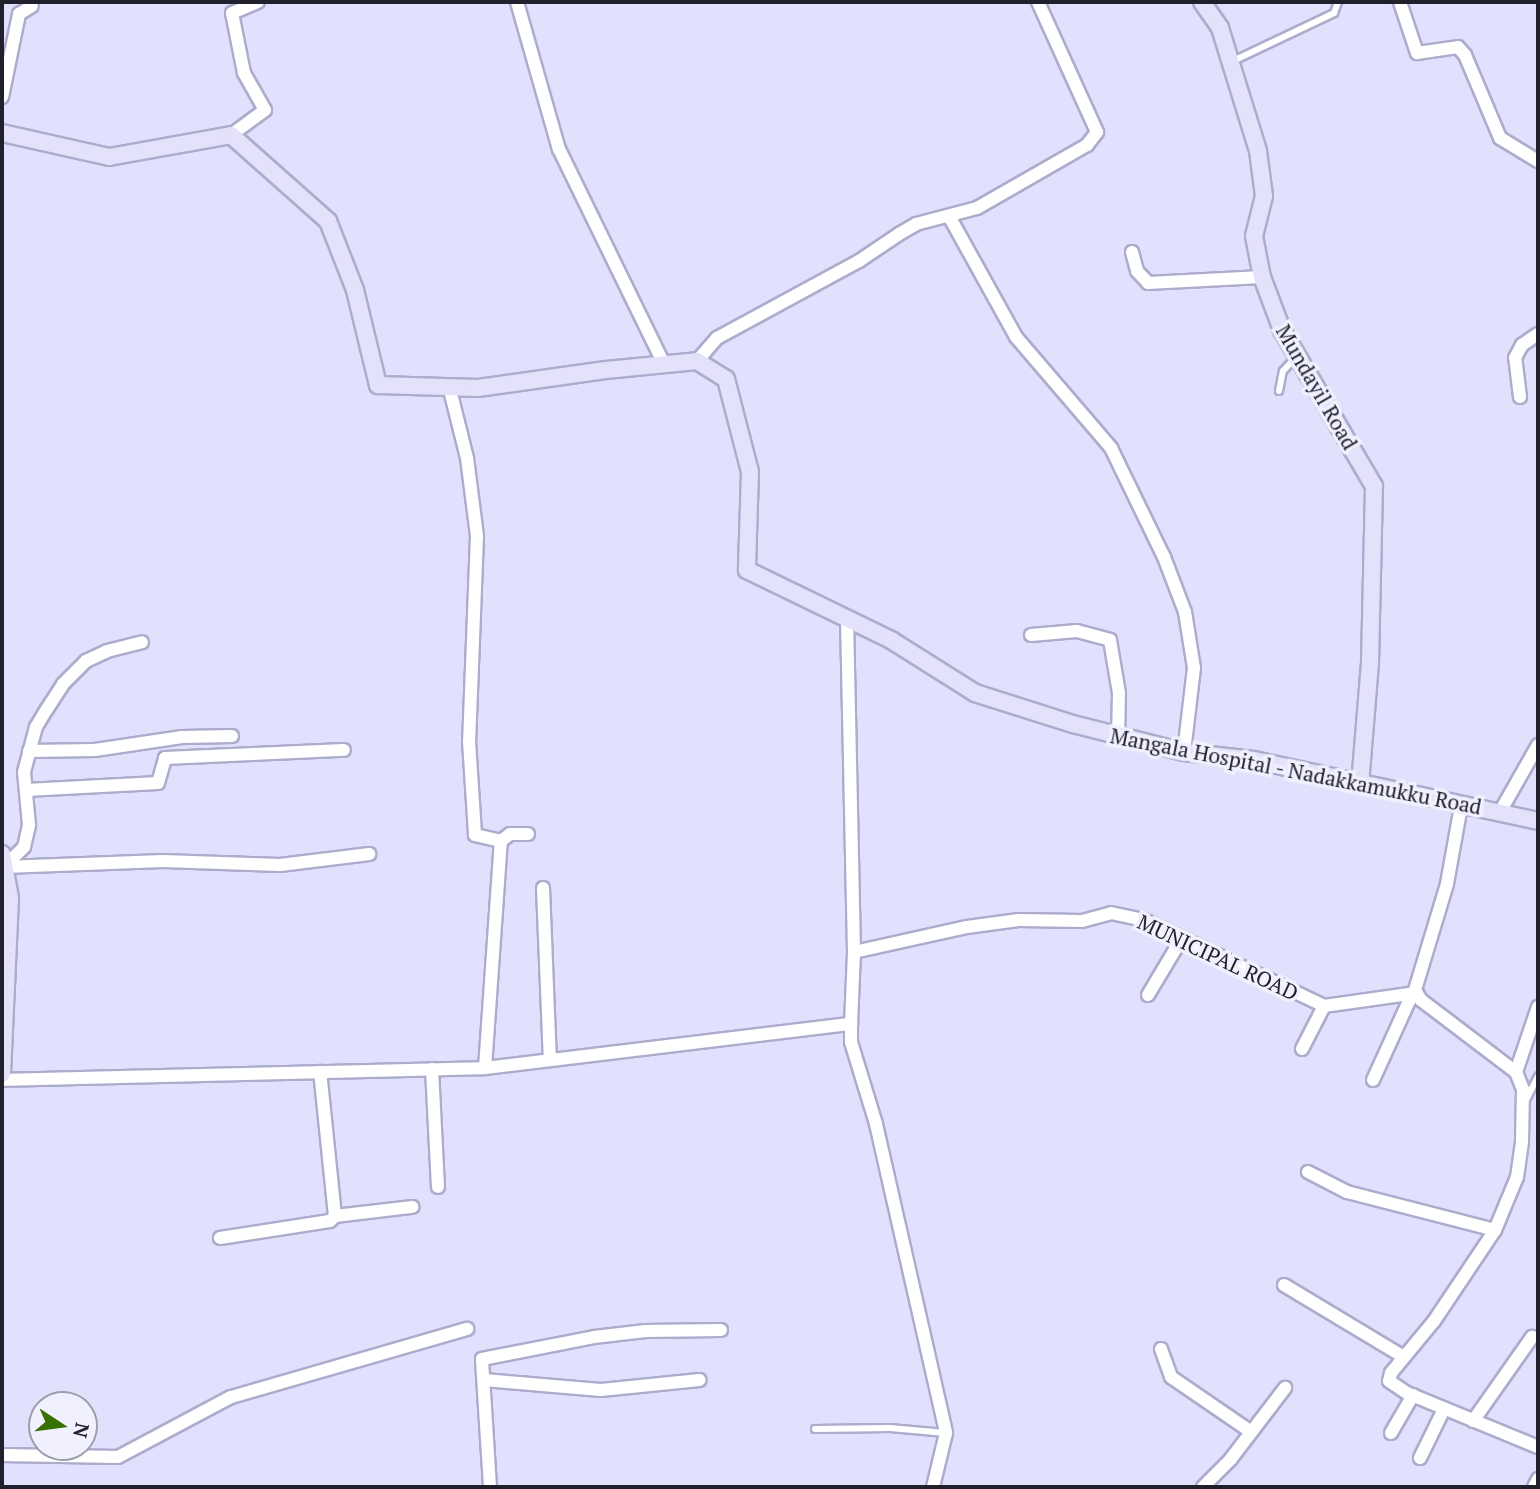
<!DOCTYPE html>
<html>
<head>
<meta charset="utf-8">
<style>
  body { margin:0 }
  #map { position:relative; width:1540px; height:1489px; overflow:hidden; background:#e1e1fd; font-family:"PT Serif",serif }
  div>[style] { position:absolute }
  .roads { filter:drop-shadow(2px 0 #acaccd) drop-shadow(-2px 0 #acaccd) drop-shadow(0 2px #acaccd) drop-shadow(0 -2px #acaccd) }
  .lane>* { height:6px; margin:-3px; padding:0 3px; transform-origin:3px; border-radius:3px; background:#fff }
  .street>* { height:12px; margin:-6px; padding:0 6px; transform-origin:6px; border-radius:6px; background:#fff }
  .secondary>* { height:16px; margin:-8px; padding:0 8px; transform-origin:8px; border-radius:8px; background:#e3e2fa }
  span { translate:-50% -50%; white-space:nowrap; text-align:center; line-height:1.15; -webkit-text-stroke:7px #f0f0fe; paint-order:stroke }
  .street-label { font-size:21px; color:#21212e }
  .frame { position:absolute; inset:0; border:4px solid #21212e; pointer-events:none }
  .north { position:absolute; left:28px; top:1391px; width:70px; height:70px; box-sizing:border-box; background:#f0f0fe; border:2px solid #9d9dab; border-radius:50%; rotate:103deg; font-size:19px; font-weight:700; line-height:28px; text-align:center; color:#21212e }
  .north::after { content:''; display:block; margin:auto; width:24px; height:32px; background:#357000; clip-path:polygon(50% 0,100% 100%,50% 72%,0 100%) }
</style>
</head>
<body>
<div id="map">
  <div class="roads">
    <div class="lane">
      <div style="left:1233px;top:61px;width:112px;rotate:-25.4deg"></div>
      <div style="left:1334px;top:13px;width:12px;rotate:-70deg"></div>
      <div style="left:1279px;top:391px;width:20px;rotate:-79deg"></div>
      <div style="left:1283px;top:371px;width:19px;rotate:-47deg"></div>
      <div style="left:1526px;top:1100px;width:27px;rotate:-63deg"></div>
      <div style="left:815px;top:1429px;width:75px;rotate:-0.8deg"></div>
      <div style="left:890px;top:1428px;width:56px;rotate:5.1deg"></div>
    </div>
    <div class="street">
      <div style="left:517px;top:2px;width:153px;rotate:74.1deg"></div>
      <div style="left:559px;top:149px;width:239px;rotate:64deg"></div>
      <div style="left:1400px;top:2px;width:54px;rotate:71.6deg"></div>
      <div style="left:1417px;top:53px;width:41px;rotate:-8.3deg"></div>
      <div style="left:1458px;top:47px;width:11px;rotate:49deg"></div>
      <div style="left:1465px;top:55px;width:90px;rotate:67.1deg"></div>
      <div style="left:1500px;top:138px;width:44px;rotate:31.2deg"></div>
      <div style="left:2px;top:97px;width:85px;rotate:-78.4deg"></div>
      <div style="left:19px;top:14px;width:15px;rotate:-32deg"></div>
      <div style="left:231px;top:135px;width:42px;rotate:-36.3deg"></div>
      <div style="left:265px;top:110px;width:43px;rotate:-119.6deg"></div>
      <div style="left:244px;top:73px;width:61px;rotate:-101.3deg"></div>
      <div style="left:232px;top:13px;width:28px;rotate:-23deg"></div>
      <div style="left:949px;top:216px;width:138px;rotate:61deg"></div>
      <div style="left:1016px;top:337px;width:146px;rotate:49.4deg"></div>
      <div style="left:1111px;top:448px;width:121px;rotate:64.1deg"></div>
      <div style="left:1164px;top:557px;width:59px;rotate:69.1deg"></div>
      <div style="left:1185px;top:612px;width:57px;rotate:80.9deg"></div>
      <div style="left:1194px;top:668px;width:85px;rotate:96.8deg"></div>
      <div style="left:1132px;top:252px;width:20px;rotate:75deg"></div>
      <div style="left:1137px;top:271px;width:16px;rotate:47deg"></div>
      <div style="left:1148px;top:283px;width:114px;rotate:-3deg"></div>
      <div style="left:697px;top:361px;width:30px;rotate:-49deg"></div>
      <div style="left:717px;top:338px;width:162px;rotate:-28.5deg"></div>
      <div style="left:859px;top:261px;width:48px;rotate:-34deg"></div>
      <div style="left:899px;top:234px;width:20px;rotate:-30deg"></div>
      <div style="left:916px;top:224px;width:63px;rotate:-14.7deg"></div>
      <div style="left:977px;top:208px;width:127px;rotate:-29.8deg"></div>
      <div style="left:1087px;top:145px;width:16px;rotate:-52deg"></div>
      <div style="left:1097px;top:132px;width:143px;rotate:-114.4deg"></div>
      <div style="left:449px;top:386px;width:74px;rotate:76deg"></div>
      <div style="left:467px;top:458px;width:79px;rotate:82.7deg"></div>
      <div style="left:477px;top:536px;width:205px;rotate:92.2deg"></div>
      <div style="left:469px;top:741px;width:94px;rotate:86.3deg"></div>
      <div style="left:475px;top:835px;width:27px;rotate:13deg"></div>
      <div style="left:1520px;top:397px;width:39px;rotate:-97deg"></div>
      <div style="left:1515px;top:358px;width:15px;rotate:-62deg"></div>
      <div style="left:1522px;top:345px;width:19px;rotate:-35deg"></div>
      <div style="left:1031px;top:635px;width:46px;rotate:-5deg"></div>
      <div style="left:1077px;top:631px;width:34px;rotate:15deg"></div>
      <div style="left:1110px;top:640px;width:54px;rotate:80.4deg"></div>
      <div style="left:1119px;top:693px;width:43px;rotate:91.3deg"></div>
      <div style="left:29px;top:751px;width:66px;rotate:-0.9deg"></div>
      <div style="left:95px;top:750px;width:88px;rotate:-8.5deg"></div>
      <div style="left:182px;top:737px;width:50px;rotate:-1.1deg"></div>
      <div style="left:26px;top:790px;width:132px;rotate:-3deg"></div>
      <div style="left:158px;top:783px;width:26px;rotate:-74deg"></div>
      <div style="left:165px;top:758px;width:179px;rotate:-2.6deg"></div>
      <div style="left:1461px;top:806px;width:79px;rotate:100.2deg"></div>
      <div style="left:1447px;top:884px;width:111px;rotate:106.8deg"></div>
      <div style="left:1415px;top:990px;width:12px;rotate:59deg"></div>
      <div style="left:1421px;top:1000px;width:119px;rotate:37.2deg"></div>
      <div style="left:1516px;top:1072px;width:18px;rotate:68deg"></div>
      <div style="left:1523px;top:1089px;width:53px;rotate:91.1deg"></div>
      <div style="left:1522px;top:1142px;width:35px;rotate:98deg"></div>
      <div style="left:1517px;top:1177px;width:57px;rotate:112.5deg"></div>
      <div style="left:1495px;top:1230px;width:110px;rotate:123.8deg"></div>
      <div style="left:1434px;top:1321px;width:67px;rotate:129.6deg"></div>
      <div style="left:1391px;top:1373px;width:8px;rotate:104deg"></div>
      <div style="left:1389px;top:1381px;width:22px;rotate:34deg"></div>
      <div style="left:1407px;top:1393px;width:142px;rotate:22.4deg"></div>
      <div style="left:1500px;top:812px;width:77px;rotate:-60.4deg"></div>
      <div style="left:4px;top:867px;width:159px;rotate:-2.2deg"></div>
      <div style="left:163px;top:861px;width:117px;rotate:2deg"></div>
      <div style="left:280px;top:865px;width:90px;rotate:-7deg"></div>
      <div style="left:4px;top:867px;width:28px;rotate:-45deg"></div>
      <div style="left:24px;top:847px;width:23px;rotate:-77deg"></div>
      <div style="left:29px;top:825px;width:53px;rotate:-95.4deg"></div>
      <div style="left:24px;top:772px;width:47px;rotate:-75.1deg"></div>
      <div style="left:36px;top:727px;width:21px;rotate:-59deg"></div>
      <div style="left:47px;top:709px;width:30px;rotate:-57deg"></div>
      <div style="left:63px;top:684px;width:33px;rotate:-45deg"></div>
      <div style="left:86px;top:661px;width:23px;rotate:-25deg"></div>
      <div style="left:107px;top:651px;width:36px;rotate:-14deg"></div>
      <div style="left:543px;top:888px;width:172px;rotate:87.7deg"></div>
      <div style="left:854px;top:952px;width:116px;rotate:-12.5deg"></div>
      <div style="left:967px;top:927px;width:52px;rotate:-7.7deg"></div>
      <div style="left:1019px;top:920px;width:63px;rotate:0.9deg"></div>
      <div style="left:1082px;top:921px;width:30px;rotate:-15deg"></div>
      <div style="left:1111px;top:913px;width:34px;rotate:12deg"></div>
      <div style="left:1144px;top:920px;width:199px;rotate:25.5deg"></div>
      <div style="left:1324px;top:1006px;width:93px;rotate:-8deg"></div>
      <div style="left:1148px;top:995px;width:66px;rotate:-59.2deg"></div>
      <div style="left:851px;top:1024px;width:18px;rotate:90deg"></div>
      <div style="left:851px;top:1042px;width:86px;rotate:73deg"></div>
      <div style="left:876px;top:1124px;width:317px;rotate:77.2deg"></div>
      <div style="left:946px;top:1433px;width:56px;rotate:103.5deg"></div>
      <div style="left:1302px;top:1049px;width:48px;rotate:-62.9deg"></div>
      <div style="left:485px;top:1068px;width:228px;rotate:-86deg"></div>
      <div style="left:501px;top:841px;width:11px;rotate:-38deg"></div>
      <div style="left:510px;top:834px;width:18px"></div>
      <div style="left:432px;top:1069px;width:118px;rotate:87.1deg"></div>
      <div style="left:1516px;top:1072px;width:69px;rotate:-71.3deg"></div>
      <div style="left:2px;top:1080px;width:483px;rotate:-1.4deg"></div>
      <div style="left:485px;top:1068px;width:369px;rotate:-6.9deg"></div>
      <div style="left:851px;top:1024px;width:72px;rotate:-87.6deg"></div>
      <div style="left:854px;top:952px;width:335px;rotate:-91.2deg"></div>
      <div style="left:1373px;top:1080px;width:87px;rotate:-65.5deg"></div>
      <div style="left:1409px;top:1001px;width:11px;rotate:-49deg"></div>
      <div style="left:1308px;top:1172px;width:44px;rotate:27.1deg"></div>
      <div style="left:1347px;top:1192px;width:153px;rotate:14.4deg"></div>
      <div style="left:335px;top:1216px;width:78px;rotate:-6.7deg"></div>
      <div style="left:220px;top:1238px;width:111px;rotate:-8.8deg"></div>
      <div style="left:330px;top:1221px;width:7px;rotate:-45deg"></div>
      <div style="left:335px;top:1216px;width:145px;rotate:-95.9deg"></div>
      <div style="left:1284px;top:1285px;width:140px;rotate:31deg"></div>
      <div style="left:1161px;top:1349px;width:30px;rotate:70deg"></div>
      <div style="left:1171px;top:1377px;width:96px;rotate:34.4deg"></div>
      <div style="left:484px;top:1380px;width:117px;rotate:4.9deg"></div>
      <div style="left:601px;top:1390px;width:99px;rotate:-5.8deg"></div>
      <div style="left:1473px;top:1421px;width:103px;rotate:-54.9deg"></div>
      <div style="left:1391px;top:1433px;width:44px;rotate:-59.9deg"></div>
      <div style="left:2px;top:1455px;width:116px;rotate:1deg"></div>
      <div style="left:118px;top:1457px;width:128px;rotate:-28deg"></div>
      <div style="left:231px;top:1397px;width:246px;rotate:-16.1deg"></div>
      <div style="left:1420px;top:1458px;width:55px;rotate:-63.9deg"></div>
      <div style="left:490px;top:1487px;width:128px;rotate:-93.6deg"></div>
      <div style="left:482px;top:1359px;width:114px;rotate:-11.1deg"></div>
      <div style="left:594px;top:1337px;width:52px;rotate:-6.6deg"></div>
      <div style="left:646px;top:1331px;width:75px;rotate:-0.8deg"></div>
      <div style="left:1203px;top:1487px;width:38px;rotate:-45deg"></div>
      <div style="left:1230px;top:1460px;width:91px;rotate:-52.6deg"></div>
      <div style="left:1534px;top:1487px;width:9px;rotate:-63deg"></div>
    </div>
    <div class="secondary">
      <div style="left:1202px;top:2px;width:32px;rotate:55deg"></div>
      <div style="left:1220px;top:28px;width:129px;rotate:72.8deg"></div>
      <div style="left:1258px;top:151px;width:45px;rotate:82.4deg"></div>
      <div style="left:1264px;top:196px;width:41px;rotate:104deg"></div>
      <div style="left:1254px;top:236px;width:42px;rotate:79deg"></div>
      <div style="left:1262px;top:277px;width:57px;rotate:69.3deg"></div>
      <div style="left:1282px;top:330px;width:181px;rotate:59.5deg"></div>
      <div style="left:1374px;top:486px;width:177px;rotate:91.3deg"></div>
      <div style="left:1370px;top:663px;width:121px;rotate:94.7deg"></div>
      <div style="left:2px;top:133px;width:110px;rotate:12.6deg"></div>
      <div style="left:109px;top:157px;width:124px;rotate:-10.2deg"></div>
      <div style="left:231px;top:135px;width:130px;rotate:41.6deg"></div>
      <div style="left:328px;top:221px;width:74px;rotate:68.6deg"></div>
      <div style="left:355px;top:290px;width:98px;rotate:76.4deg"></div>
      <div style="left:378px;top:385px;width:100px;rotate:1.7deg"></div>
      <div style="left:478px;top:388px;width:129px;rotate:-8deg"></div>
      <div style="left:606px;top:370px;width:91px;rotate:-5.6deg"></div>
      <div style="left:697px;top:361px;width:34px;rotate:32deg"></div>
      <div style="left:726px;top:379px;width:96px;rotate:75.5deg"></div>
      <div style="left:750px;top:472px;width:98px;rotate:91.8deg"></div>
      <div style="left:747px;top:570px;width:160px;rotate:25.9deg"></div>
      <div style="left:891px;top:640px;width:99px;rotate:32.2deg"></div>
      <div style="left:975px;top:693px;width:103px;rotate:17.6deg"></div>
      <div style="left:1073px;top:724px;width:114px;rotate:14.2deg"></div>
      <div style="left:1184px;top:752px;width:70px;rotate:6.5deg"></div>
      <div style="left:1254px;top:760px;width:290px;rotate:12.1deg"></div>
      <div style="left:2px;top:854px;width:45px;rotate:79.7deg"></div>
      <div style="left:10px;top:898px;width:176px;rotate:92.6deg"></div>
    </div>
  </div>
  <div class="street-label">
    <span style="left:1317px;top:387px;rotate:60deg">Mundayil Road</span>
    <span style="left:1296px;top:771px;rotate:11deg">Mangala Hospital - Nadakkamukku Road</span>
    <span style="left:1218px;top:957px;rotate:25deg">MUNICIPAL ROAD</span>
  </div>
  <div class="frame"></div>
  <div class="north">N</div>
</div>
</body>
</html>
